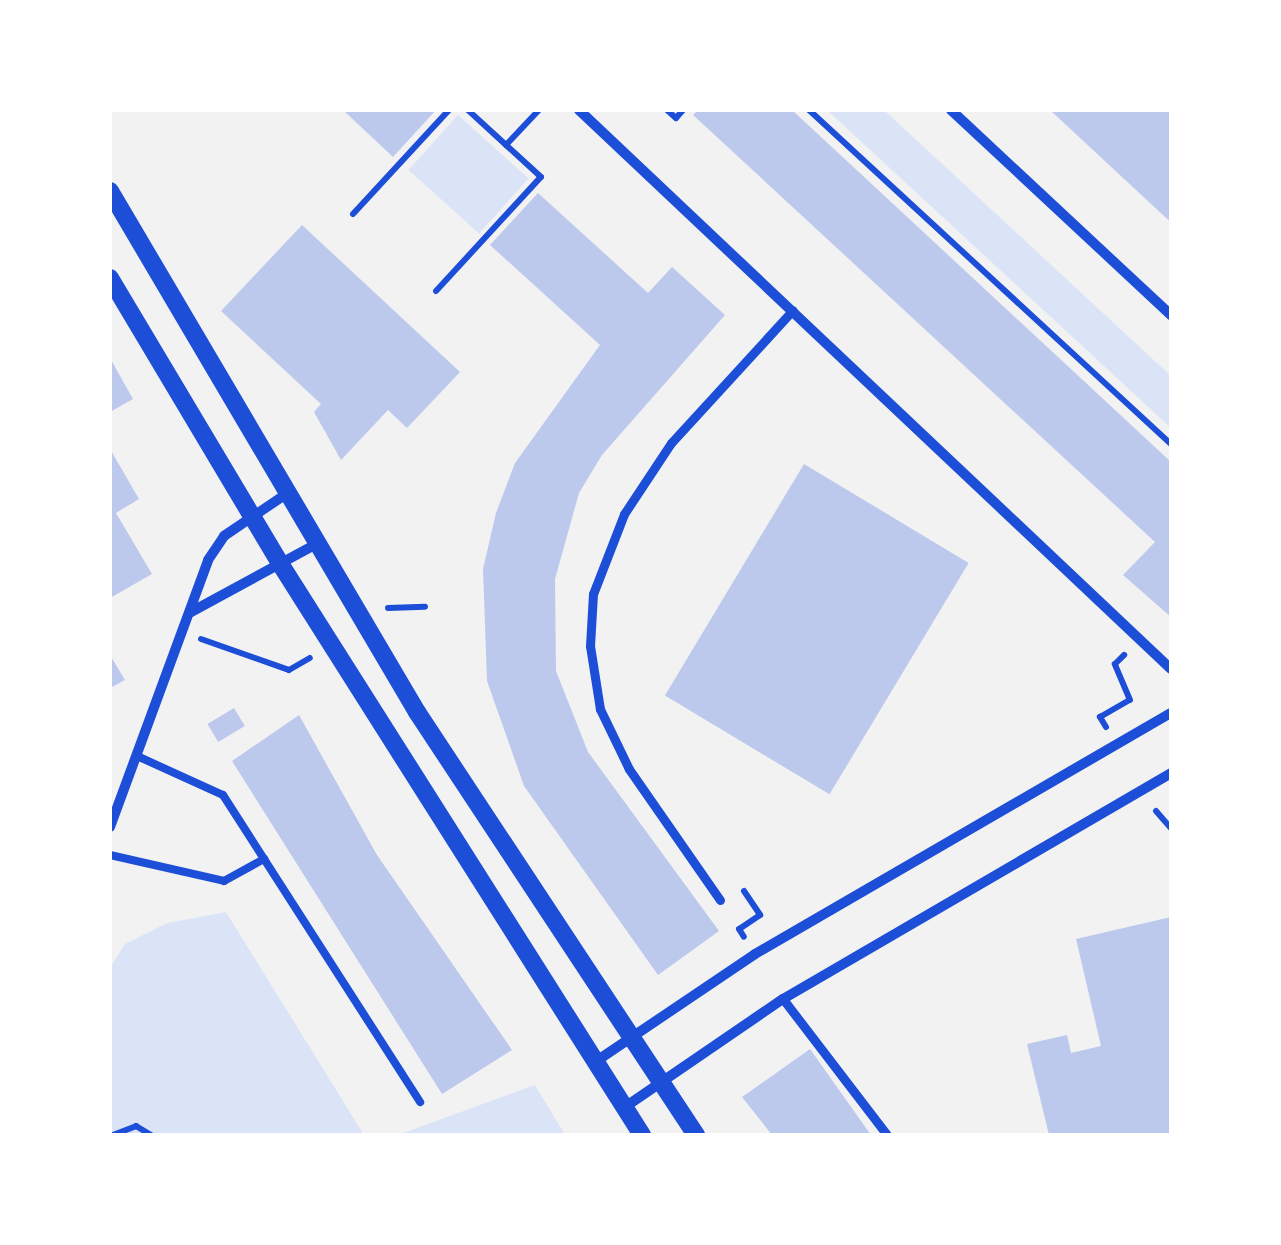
<!DOCTYPE html>
<html>
<head>
<meta charset="utf-8">
<style>
  body { margin:0 }
  #map { position:relative; width:1281px; height:1245px; overflow:hidden; background:#f2f2f2; font-family:"Roboto Condensed",sans-serif }
  div>[style] { position:absolute }
  .green>* { inset:0; background:#dbe4f7; transform-origin:0 0 }
  .building>* { inset:0; background:#bdc9ec; transform-origin:0 0 }
  .path>* { height:6px; margin:-3px; padding:0 3px; transform-origin:3px; border-radius:3px; background:#1d4ed8 }
  .service>* { height:8px; margin:-4px; padding:0 4px; transform-origin:4px; border-radius:4px; background:#1d4ed8 }
  .pedestrian>* { height:9px; margin:-4.5px; padding:0 4.5px; transform-origin:4.5px; border-radius:4.5px; background:#1d4ed8 }
  .minor>* { height:10px; margin:-5px; padding:0 5px; transform-origin:5px; border-radius:5px; background:#1d4ed8 }
  .tertiary>* { height:18px; margin:-9px; padding:0 9px; transform-origin:9px; border-radius:9px; background:#1d4ed8 }
  span { translate:-50% -50%; white-space:nowrap; text-align:center; line-height:1.15; -webkit-text-stroke:8px #fff; paint-order:stroke }
  .frame { position:absolute; inset:0; border:112px solid #fff; pointer-events:none }
</style>
</head>
<body>
<div id="map">
  <div class="green">
    <div style="clip-path:polygon(827px 110px,884px 110px,1171px 376px,1171px 428px)"></div>
    <div style="left:458px;top:115px;width:95px;height:74px;rotate:42deg"></div>
    <div style="clip-path:polygon(226px 912px,364px 1135px,110px 1135px,110px 968px,125px 944px,167px 923px)"></div>
    <div style="clip-path:polygon(535px 1085px,565px 1135px,398px 1135px)"></div>
  </div>
  <div class="building">
    <div style="clip-path:polygon(343px 110px,436px 110px,393px 157px)"></div>
    <div style="clip-path:polygon(698px 110px,792px 110px,1171px 462px,1171px 617px,1123px 575px,1155px 542px,693px 115px)"></div>
    <div style="clip-path:polygon(1050px 110px,1171px 110px,1171px 222px,1164px 216px)"></div>
    <div style="clip-path:polygon(538px 193px,648px 293px,672px 267px,725px 315px,602px 455px,579px 493px,555px 579px,556px 671px,588px 752px,719px 931px,658px 975px,524px 786px,487px 681px,483px 569px,496px 513px,515px 463px,600px 345px,490px 245px)"></div>
    <div style="clip-path:polygon(302px 225px,460px 372px,407px 428px,388px 410px,341px 460px,314px 412px,321px 404px,221px 311px)"></div>
    <div style="clip-path:polygon(110px 358px,133px 399px,110px 412px)"></div>
    <div style="clip-path:polygon(110px 449px,139px 499px,116px 513px,152px 574px,110px 598px)"></div>
    <div style="left:804px;top:464px;width:192px;height:270px;rotate:31deg"></div>
    <div style="clip-path:polygon(110px 655px,125px 680px,110px 688px)"></div>
    <div style="left:234px;top:708px;width:21px;height:31px;rotate:59deg"></div>
    <div style="clip-path:polygon(299px 715px,377px 855px,512px 1050px,442px 1094px,232px 761px)"></div>
    <div style="clip-path:polygon(1171px 917px,1171px 1135px,1049px 1135px,1027px 1044px,1067px 1035px,1071px 1053px,1101px 1046px,1076px 939px)"></div>
    <div style="clip-path:polygon(810px 1049px,871px 1135px,772px 1135px,742px 1097px)"></div>
  </div>
  <div class="path">
    <div style="left:667px;top:110px;width:12px;rotate:42deg"></div>
    <div style="left:676px;top:118px;width:11px;rotate:-49deg"></div>
    <div style="left:809px;top:110px;width:493px;rotate:42.7deg"></div>
    <div style="left:506px;top:145px;width:48px;rotate:-46.7deg"></div>
    <div style="left:353px;top:214px;width:142px;rotate:-47.3deg"></div>
    <div style="left:436px;top:291px;width:155px;rotate:-47.4deg"></div>
    <div style="left:541px;top:177px;width:99px;rotate:-137.5deg"></div>
    <div style="left:388px;top:608px;width:37px;rotate:-2deg"></div>
    <div style="left:201px;top:639px;width:93px;rotate:19.4deg"></div>
    <div style="left:289px;top:670px;width:24px;rotate:-30deg"></div>
    <div style="left:1106px;top:727px;width:12px;rotate:-121deg"></div>
    <div style="left:1100px;top:717px;width:34px;rotate:-30deg"></div>
    <div style="left:1130px;top:700px;width:39px;rotate:-113deg"></div>
    <div style="left:1115px;top:664px;width:13px;rotate:-45deg"></div>
    <div style="left:1156px;top:811px;width:23px;rotate:49deg"></div>
    <div style="left:744px;top:891px;width:29px;rotate:56deg"></div>
    <div style="left:760px;top:915px;width:25px;rotate:146deg"></div>
    <div style="left:739px;top:929px;width:9px;rotate:58deg"></div>
    <div style="left:113px;top:1135px;width:25px;rotate:-21deg"></div>
    <div style="left:136px;top:1126px;width:17px;rotate:31deg"></div>
  </div>
  <div class="service">
    <div style="left:137px;top:756px;width:94px;rotate:24.4deg"></div>
    <div style="left:223px;top:795px;width:365px;rotate:57.3deg"></div>
    <div style="left:110px;top:855px;width:117px;rotate:12.8deg"></div>
    <div style="left:224px;top:881px;width:46px;rotate:-28.8deg"></div>
  </div>
  <div class="pedestrian">
    <div style="left:720px;top:900px;width:160px;rotate:-124.8deg"></div>
    <div style="left:629px;top:769px;width:67px;rotate:-115.8deg"></div>
    <div style="left:600px;top:709px;width:64px;rotate:-99deg"></div>
    <div style="left:590px;top:646px;width:52px;rotate:-86.7deg"></div>
    <div style="left:593px;top:594px;width:86px;rotate:-68.8deg"></div>
    <div style="left:624px;top:514px;width:85px;rotate:-56.5deg"></div>
    <div style="left:671px;top:443px;width:180px;rotate:-47.5deg"></div>
    <div style="left:783px;top:999px;width:171px;rotate:52.6deg"></div>
  </div>
  <div class="minor">
    <div style="left:579px;top:110px;width:814px;rotate:43.36deg"></div>
    <div style="left:951px;top:110px;width:301px;rotate:43deg"></div>
    <div style="left:191px;top:612px;width:145px;rotate:-28.5deg"></div>
    <div style="left:110px;top:827px;width:284px;rotate:-69.8deg"></div>
    <div style="left:208px;top:560px;width:29px;rotate:-56deg"></div>
    <div style="left:224px;top:536px;width:78px;rotate:-34.1deg"></div>
    <div style="left:595px;top:1062px;width:193px;rotate:-34deg"></div>
    <div style="left:755px;top:954px;width:481px;rotate:-30.1deg"></div>
    <div style="left:625px;top:1107px;width:191px;rotate:-34.4deg"></div>
    <div style="left:783px;top:999px;width:449px;rotate:-30.2deg"></div>
  </div>
  <div class="tertiary">
    <div style="left:110px;top:191px;width:605px;rotate:59.49deg"></div>
    <div style="left:417px;top:712px;width:507px;rotate:56.59deg"></div>
    <div style="left:110px;top:278px;width:334px;rotate:59.2deg"></div>
    <div style="left:281px;top:565px;width:675px;rotate:57.65deg"></div>
  </div>
  <div class="frame"></div>
</div>
</body>
</html>
